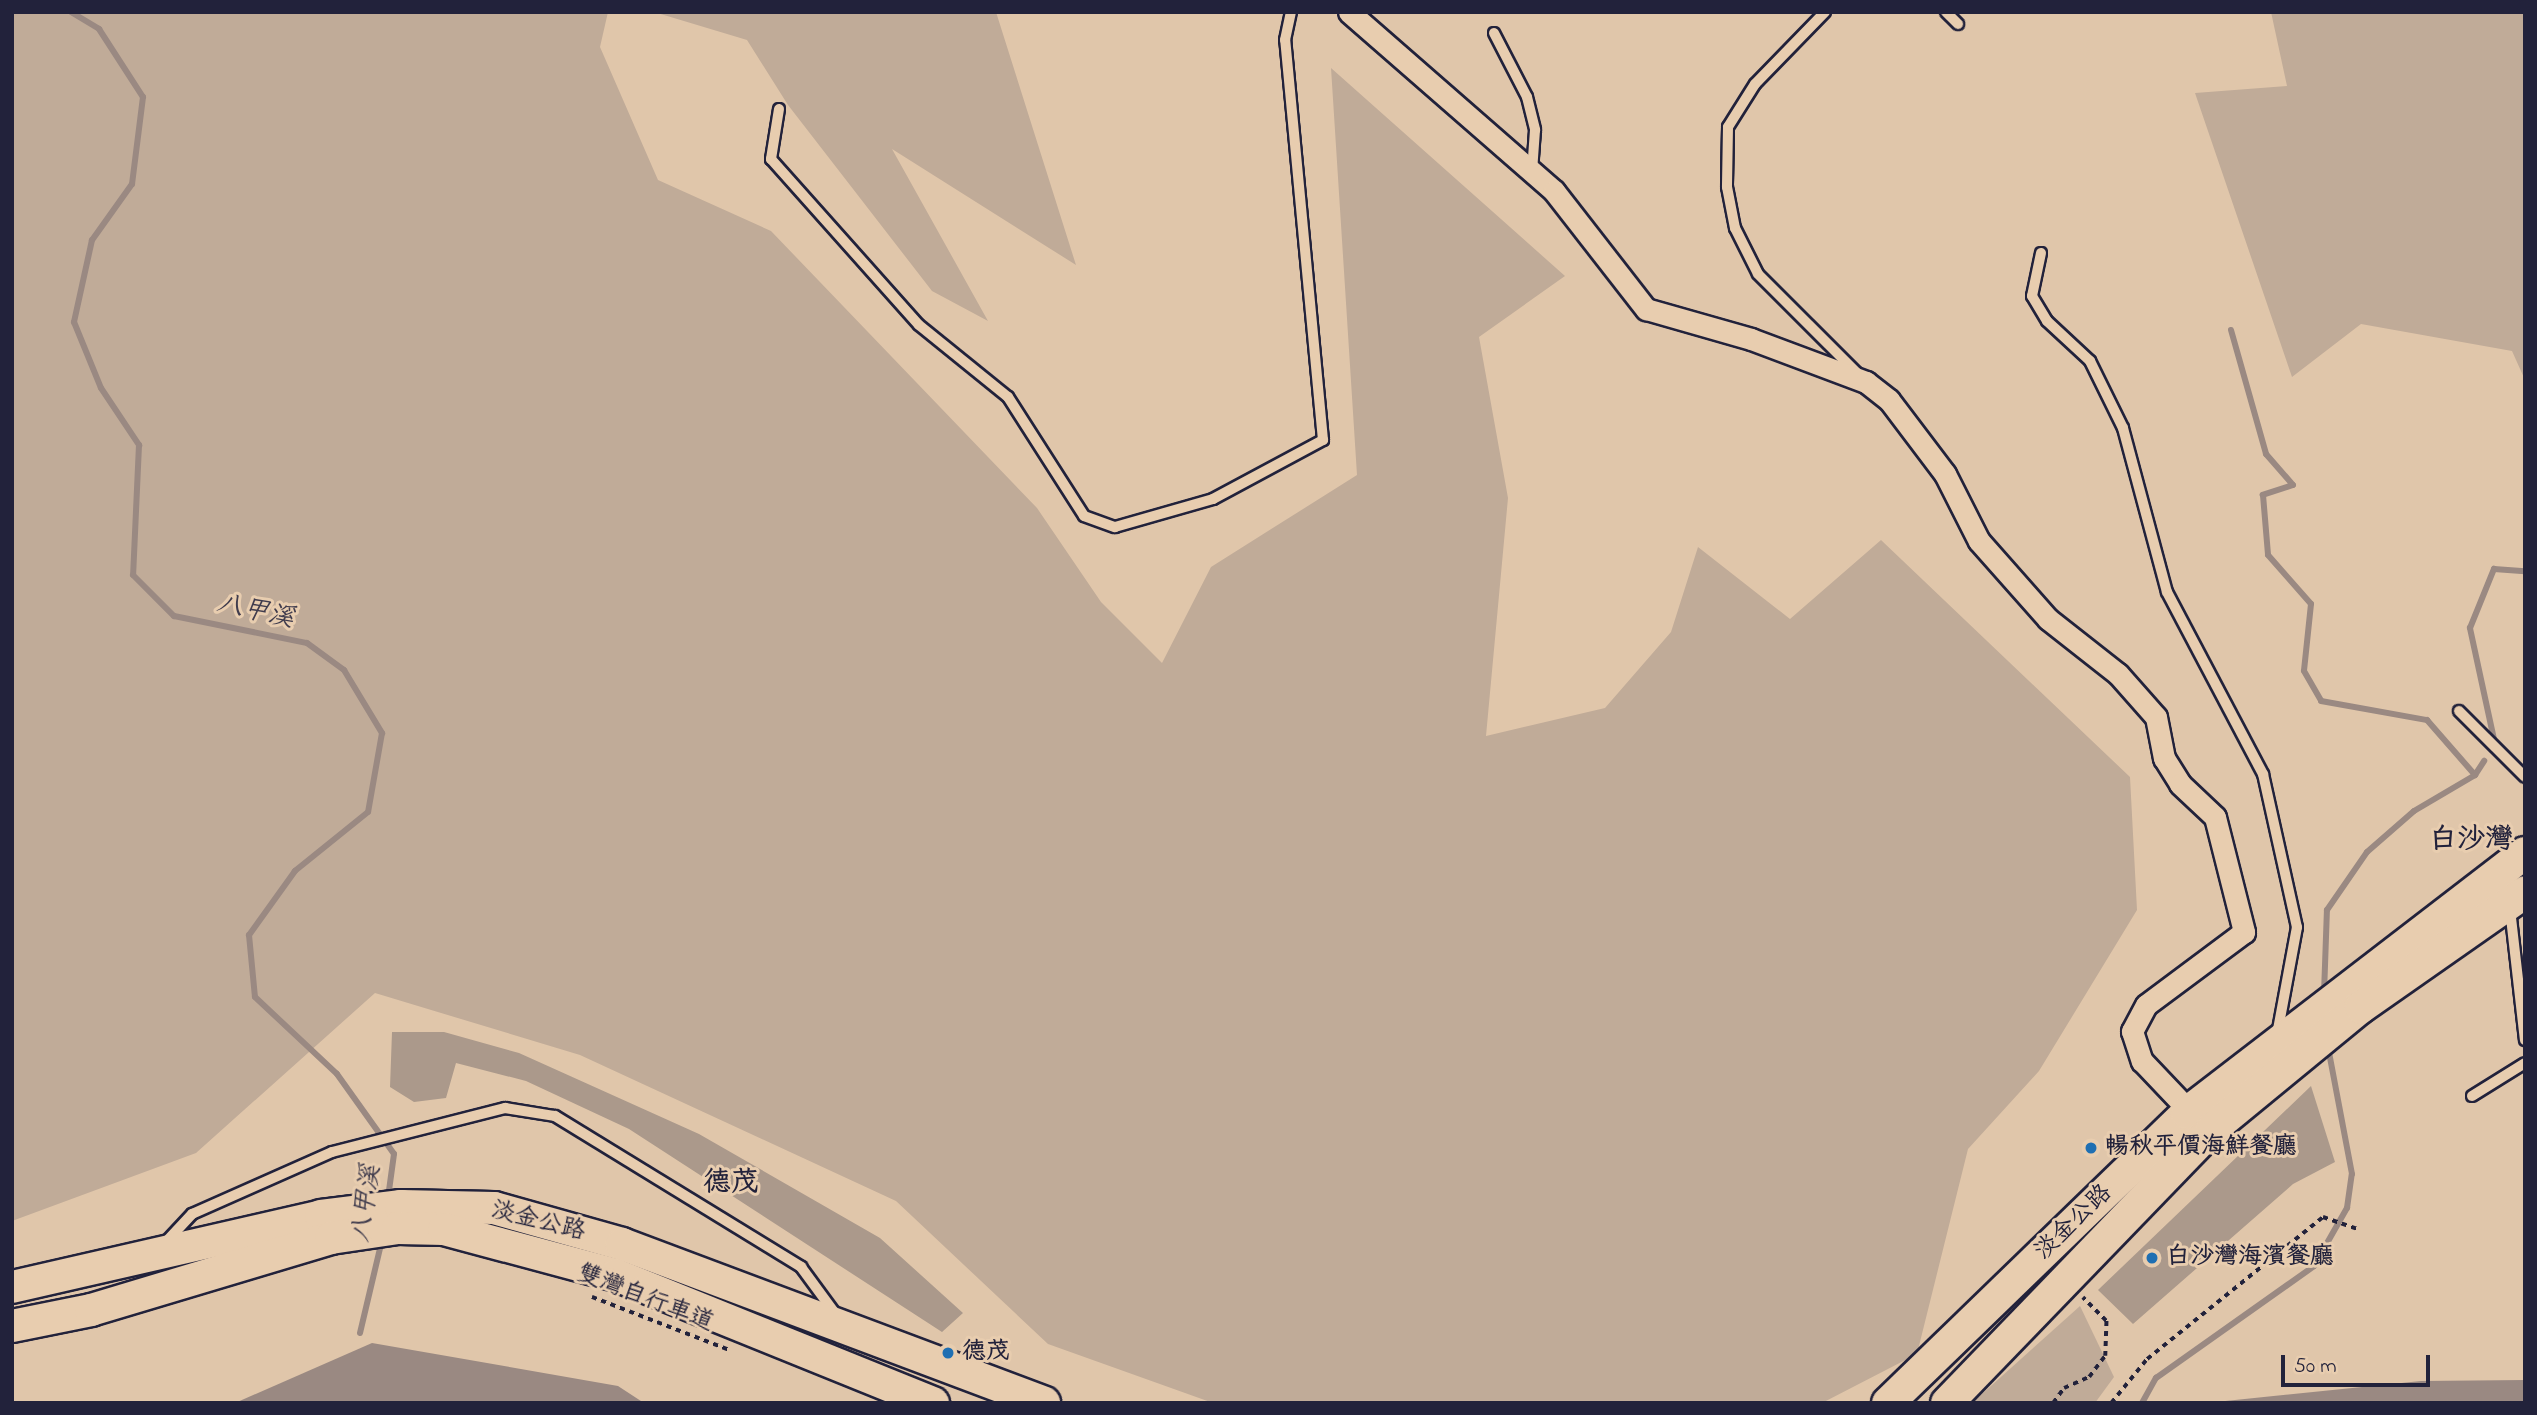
<!DOCTYPE html>
<html>
<head>
<meta charset="utf-8">
<style>
  body { margin:0 }
  #map { position:relative; width:2537px; height:1415px; overflow:hidden; background:#e0c6aa; font-family:"Indie Flower","LXGW WenKai TC",sans-serif }
  div>[style] { position:absolute }
  .green>* { inset:0; background:#c0ab98 }
  .water>* { inset:0; background:#9a8982 }
  .stream>* { height:6px; margin:-3px; padding:0 3px; transform-origin:3px; border-radius:3px; background:#9a8982 }
  .building>* { inset:0; background:#ab998b }
  .path>* { height:3.5px; margin-top:-1.75px; transform-origin:0; background:repeating-linear-gradient(90deg,#22223b 0 5px,transparent 0 10px) }
  .roads { filter:drop-shadow(2px 0 #22223b) drop-shadow(-2px 0 #22223b) drop-shadow(0 2px #22223b) drop-shadow(0 -2px #22223b) }
  .service>* { height:10px; margin:-5px; padding:0 5px; transform-origin:5px; border-radius:5px; background:#e8cdaf }
  .minor>* { height:21px; margin:-10.5px; padding:0 10.5px; transform-origin:10.5px; border-radius:10.5px; background:#e8cdaf }
  .primary>* { height:32px; margin:-16px; padding:0 16px; transform-origin:16px; border-radius:16px; background:#e8cdaf }
  .dots>* { width:19px; height:19px; translate:-50% -50%; box-sizing:border-box; border:4px solid #e8cdaf; border-radius:50% }
  span { translate:-50% -50%; white-space:nowrap; text-align:center; line-height:1.15; -webkit-text-stroke:6px #e8cdaf; paint-order:stroke }
  .poi-label { font-size:24px; color:#22223b; font-weight:700 }
  .left { translate:0 -50%; text-align:left }
  .street-label { font-size:24px; color:#22223b }
  .water-label { font-size:26px; color:#403c4d; font-style:italic }
  .quarter-label { font-size:28px; color:#22223b; font-weight:700 }
  .frame { position:absolute; inset:0; border:14px solid #22223b; pointer-events:none }
  .scale { position:absolute; left:2281px; top:1355px; width:149px; height:32px; box-sizing:border-box; border:4px solid #22223b; border-top:0; padding-left:9px; font-size:21px; line-height:24px; white-space:nowrap; color:#22223b; -webkit-text-stroke:5px #e8cdaf; paint-order:stroke }
</style>
</head>
<body>
<div id="map">
  <div class="green">
    <div style="clip-path:polygon(12px 12px,608px 12px,600px 47px,658px 180px,771px 231px,1037px 508px,1101px 602px,1162px 663px,1211px 567px,1357px 475px,1331px 68px,1565px 276px,1479px 337px,1508px 498px,1486px 736px,1605px 708px,1671px 632px,1698px 547px,1790px 619px,1881px 540px,2130px 777px,2137px 910px,2039px 1071px,1968px 1149px,1917px 1354px,1822px 1403px,1213px 1403px,1048px 1344px,896px 1201px,580px 1055px,375px 993px,196px 1153px,12px 1221px)"></div>
    <div style="clip-path:polygon(654px 12px,996px 12px,1076px 265px,892px 149px,988px 321px,932px 291px,788px 105px,747px 40px)"></div>
    <div style="clip-path:polygon(2271px 12px,2525px 12px,2525px 380px,2512px 351px,2361px 324px,2292px 377px,2195px 93px,2287px 86px)"></div>
    <div style="clip-path:polygon(2080px 1306px,2114px 1377px,2095px 1403px,1972px 1403px)"></div>
  </div>
  <div class="water">
    <div style="clip-path:polygon(372px 1343px,618px 1386px,644px 1403px,235px 1403px)"></div>
    <div style="clip-path:polygon(2525px 1380px,2525px 1403px,2206px 1403px,2421px 1381px)"></div>
  </div>
  <div class="stream">
    <div style="left:71px;top:12px;width:33px;rotate:31deg"></div>
    <div style="left:99px;top:29px;width:81px;rotate:57.1deg"></div>
    <div style="left:143px;top:97px;width:88px;rotate:97.2deg"></div>
    <div style="left:132px;top:184px;width:69px;rotate:125.5deg"></div>
    <div style="left:92px;top:240px;width:84px;rotate:102.4deg"></div>
    <div style="left:74px;top:322px;width:71px;rotate:67.8deg"></div>
    <div style="left:101px;top:388px;width:69px;rotate:56.3deg"></div>
    <div style="left:139px;top:445px;width:130px;rotate:92.6deg"></div>
    <div style="left:133px;top:575px;width:58px;rotate:45deg"></div>
    <div style="left:174px;top:616px;width:136px;rotate:11.5deg"></div>
    <div style="left:307px;top:643px;width:46px;rotate:36.1deg"></div>
    <div style="left:344px;top:670px;width:74px;rotate:58.9deg"></div>
    <div style="left:382px;top:733px;width:80px;rotate:100deg"></div>
    <div style="left:368px;top:812px;width:94px;rotate:141.1deg"></div>
    <div style="left:295px;top:871px;width:79px;rotate:125.7deg"></div>
    <div style="left:249px;top:935px;width:62px;rotate:84.5deg"></div>
    <div style="left:255px;top:997px;width:112px;rotate:43.2deg"></div>
    <div style="left:337px;top:1074px;width:98px;rotate:54.5deg"></div>
    <div style="left:394px;top:1154px;width:44px;rotate:97.8deg"></div>
    <div style="left:2231px;top:330px;width:129px;rotate:74.2deg"></div>
    <div style="left:2266px;top:454px;width:41px;rotate:48.9deg"></div>
    <div style="left:2293px;top:485px;width:32px;rotate:162deg"></div>
    <div style="left:2263px;top:495px;width:60px;rotate:85.2deg"></div>
    <div style="left:2268px;top:555px;width:65px;rotate:48.7deg"></div>
    <div style="left:2311px;top:604px;width:67px;rotate:96deg"></div>
    <div style="left:2304px;top:671px;width:34px;rotate:60deg"></div>
    <div style="left:2321px;top:701px;width:108px;rotate:10.2deg"></div>
    <div style="left:2427px;top:720px;width:73px;rotate:48.9deg"></div>
    <div style="left:2495px;top:744px;width:119px;rotate:-102.2deg"></div>
    <div style="left:2470px;top:628px;width:64px;rotate:-67.9deg"></div>
    <div style="left:2494px;top:569px;width:31px;rotate:4deg"></div>
    <div style="left:2324px;top:994px;width:84px;rotate:-88deg"></div>
    <div style="left:2327px;top:910px;width:70px;rotate:-55.4deg"></div>
    <div style="left:2367px;top:852px;width:62px;rotate:-41.1deg"></div>
    <div style="left:2414px;top:811px;width:71px;rotate:-30.5deg"></div>
    <div style="left:2475px;top:775px;width:17px;rotate:-57deg"></div>
    <div style="left:360px;top:1333px;width:96px;rotate:-76.7deg"></div>
    <div style="left:2142px;top:1403px;width:29px;rotate:-61deg"></div>
    <div style="left:2156px;top:1378px;width:194px;rotate:-35.3deg"></div>
    <div style="left:2314px;top:1266px;width:67px;rotate:-60.4deg"></div>
    <div style="left:2347px;top:1208px;width:34px;rotate:-82deg"></div>
    <div style="left:2352px;top:1174px;width:129px;rotate:-100.7deg"></div>
  </div>
  <div class="building">
    <div style="clip-path:polygon(392px 1032px,444px 1032px,519px 1053px,699px 1134px,880px 1238px,963px 1313px,942px 1332px,629px 1129px,526px 1081px,456px 1063px,446px 1098px,414px 1102px,390px 1087px)"></div>
    <div style="clip-path:polygon(2311px 1086px,2335px 1162px,2293px 1184px,2133px 1324px,2098px 1290px)"></div>
  </div>
  <div class="path">
    <div style="left:592px;top:1297px;width:147px;rotate:21.1deg"></div>
    <div style="left:2053px;top:1403px;width:19px;rotate:-54deg"></div>
    <div style="left:2064px;top:1388px;width:27px;rotate:-24deg"></div>
    <div style="left:2089px;top:1377px;width:26px;rotate:-53deg"></div>
    <div style="left:2105px;top:1356px;width:35px;rotate:-88deg"></div>
    <div style="left:2106px;top:1321px;width:33px;rotate:-135deg"></div>
    <div style="left:2111px;top:1403px;width:57px;rotate:-50.7deg"></div>
    <div style="left:2147px;top:1359px;width:226px;rotate:-38.9deg"></div>
    <div style="left:2323px;top:1217px;width:37px;rotate:19deg"></div>
  </div>
  <div class="roads">
    <div class="service">
      <div style="left:1825px;top:12px;width:100px;rotate:134.2deg"></div>
      <div style="left:1755px;top:84px;width:51px;rotate:122.1deg"></div>
      <div style="left:1728px;top:127px;width:60px;rotate:91deg"></div>
      <div style="left:1727px;top:187px;width:42px;rotate:79deg"></div>
      <div style="left:1735px;top:228px;width:51px;rotate:63.4deg"></div>
      <div style="left:1758px;top:274px;width:140px;rotate:45deg"></div>
      <div style="left:1946px;top:12px;width:17px;rotate:45deg"></div>
      <div style="left:1494px;top:33px;width:72px;rotate:62.7deg"></div>
      <div style="left:1527px;top:97px;width:34px;rotate:76deg"></div>
      <div style="left:1535px;top:130px;width:42px;rotate:94.1deg"></div>
      <div style="left:779px;top:109px;width:51px;rotate:99.1deg"></div>
      <div style="left:771px;top:159px;width:222px;rotate:48.3deg"></div>
      <div style="left:919px;top:325px;width:114px;rotate:39deg"></div>
      <div style="left:1008px;top:397px;width:141px;rotate:57.4deg"></div>
      <div style="left:1084px;top:516px;width:33px;rotate:20deg"></div>
      <div style="left:1115px;top:527px;width:102px;rotate:-15.9deg"></div>
      <div style="left:1213px;top:499px;width:125px;rotate:-28.2deg"></div>
      <div style="left:1323px;top:440px;width:402px;rotate:-95.4deg"></div>
      <div style="left:1285px;top:40px;width:29px;rotate:-78deg"></div>
      <div style="left:2041px;top:253px;width:44px;rotate:101.8deg"></div>
      <div style="left:2032px;top:296px;width:29px;rotate:59deg"></div>
      <div style="left:2047px;top:321px;width:59px;rotate:42.9deg"></div>
      <div style="left:2090px;top:361px;width:75px;rotate:63.8deg"></div>
      <div style="left:2123px;top:428px;width:170px;rotate:75deg"></div>
      <div style="left:2167px;top:592px;width:206px;rotate:62.2deg"></div>
      <div style="left:2263px;top:774px;width:157px;rotate:77.5deg"></div>
      <div style="left:2297px;top:927px;width:110px;rotate:100.5deg"></div>
      <div style="left:2459px;top:711px;width:93px;rotate:45deg"></div>
      <div style="left:2510px;top:909px;width:132px;rotate:83.5deg"></div>
      <div style="left:2472px;top:1096px;width:62px;rotate:-31.9deg"></div>
      <div style="left:165px;top:1243px;width:40px;rotate:-47deg"></div>
      <div style="left:192px;top:1214px;width:153px;rotate:-23.9deg"></div>
      <div style="left:332px;top:1152px;width:179px;rotate:-14.3deg"></div>
      <div style="left:505px;top:1108px;width:51px;rotate:9.1deg"></div>
      <div style="left:555px;top:1116px;width:289px;rotate:31.5deg"></div>
      <div style="left:801px;top:1267px;width:61px;rotate:53.7deg"></div>
    </div>
    <div class="minor">
      <div style="left:1349px;top:12px;width:272px;rotate:41.1deg"></div>
      <div style="left:1554px;top:191px;width:150px;rotate:52.1deg"></div>
      <div style="left:1646px;top:309px;width:109px;rotate:15.9deg"></div>
      <div style="left:1751px;top:339px;width:123px;rotate:20.5deg"></div>
      <div style="left:1866px;top:382px;width:29px;rotate:38deg"></div>
      <div style="left:1889px;top:400px;width:93px;rotate:52.9deg"></div>
      <div style="left:1945px;top:474px;width:75px;rotate:63.1deg"></div>
      <div style="left:1979px;top:541px;width:104px;rotate:48.5deg"></div>
      <div style="left:2048px;top:619px;width:89px;rotate:38.2deg"></div>
      <div style="left:2118px;top:674px;width:57px;rotate:48.5deg"></div>
      <div style="left:2156px;top:717px;width:42px;rotate:79deg"></div>
      <div style="left:2164px;top:758px;width:31px;rotate:58deg"></div>
      <div style="left:2180px;top:784px;width:48px;rotate:43.3deg"></div>
      <div style="left:2215px;top:817px;width:119px;rotate:75.8deg"></div>
      <div style="left:2244px;top:932px;width:122px;rotate:143.3deg"></div>
      <div style="left:2146px;top:1005px;width:30px;rotate:118deg"></div>
      <div style="left:2132px;top:1031px;width:32px;rotate:72deg"></div>
      <div style="left:2142px;top:1061px;width:81px;rotate:46.5deg"></div>
    </div>
    <div class="primary">
      <div style="left:12px;top:1287px;width:317px;rotate:-12.9deg"></div>
      <div style="left:321px;top:1216px;width:81px;rotate:-7.1deg"></div>
      <div style="left:401px;top:1206px;width:93px;rotate:1.2deg"></div>
      <div style="left:494px;top:1208px;width:133px;rotate:15.7deg"></div>
      <div style="left:622px;top:1244px;width:451px;rotate:20.6deg"></div>
      <div style="left:12px;top:1326px;width:81px;rotate:-11.4deg"></div>
      <div style="left:91px;top:1310px;width:251px;rotate:-16.7deg"></div>
      <div style="left:331px;top:1238px;width:68px;rotate:-8.5deg"></div>
      <div style="left:398px;top:1228px;width:46px;rotate:1.2deg"></div>
      <div style="left:444px;top:1229px;width:178px;rotate:15deg"></div>
      <div style="left:616px;top:1275px;width:342px;rotate:22deg"></div>
      <div style="left:1888px;top:1403px;width:417px;rotate:-44.1deg"></div>
      <div style="left:2187px;top:1113px;width:426px;rotate:-37.6deg"></div>
      <div style="left:1947px;top:1403px;width:380px;rotate:-46deg"></div>
      <div style="left:2211px;top:1130px;width:194px;rotate:-39.4deg"></div>
      <div style="left:2361px;top:1007px;width:200px;rotate:-35deg"></div>
    </div>
  </div>
  <div class="dots">
    <div style="left:2091px;top:1148px;background:#1f6fb2"></div>
    <div style="left:2152px;top:1258px;background:#1f6fb2"></div>
    <div style="left:948px;top:1353px;background:#1f6fb2"></div>
  </div>
  <div class="poi-label">
    <span class="left" style="left:2105px;top:1148px">暢秋平價海鮮餐廳</span>
    <span class="left" style="left:2166px;top:1258px">白沙灣海濱餐廳</span>
    <span class="left" style="left:962px;top:1353px">德茂</span>
  </div>
  <div class="street-label">
    <span style="left:538px;top:1222px;rotate:14deg">淡金公路</span>
    <span style="left:2074px;top:1223px;rotate:-44deg">淡金公路</span>
    <span style="left:645px;top:1299px;rotate:21deg">雙灣自行車道</span>
  </div>
  <div class="water-label">
    <span style="left:255px;top:613px;rotate:12deg">八甲溪</span>
    <span style="left:368px;top:1204px;rotate:-82deg">八甲溪</span>
  </div>
  <div class="quarter-label">
    <span style="left:2471px;top:841px">白沙灣</span>
    <span style="left:731px;top:1184px">德茂</span>
  </div>
  <div class="frame"></div>
  <div class="scale">50 m</div>
</div>
</body>
</html>
